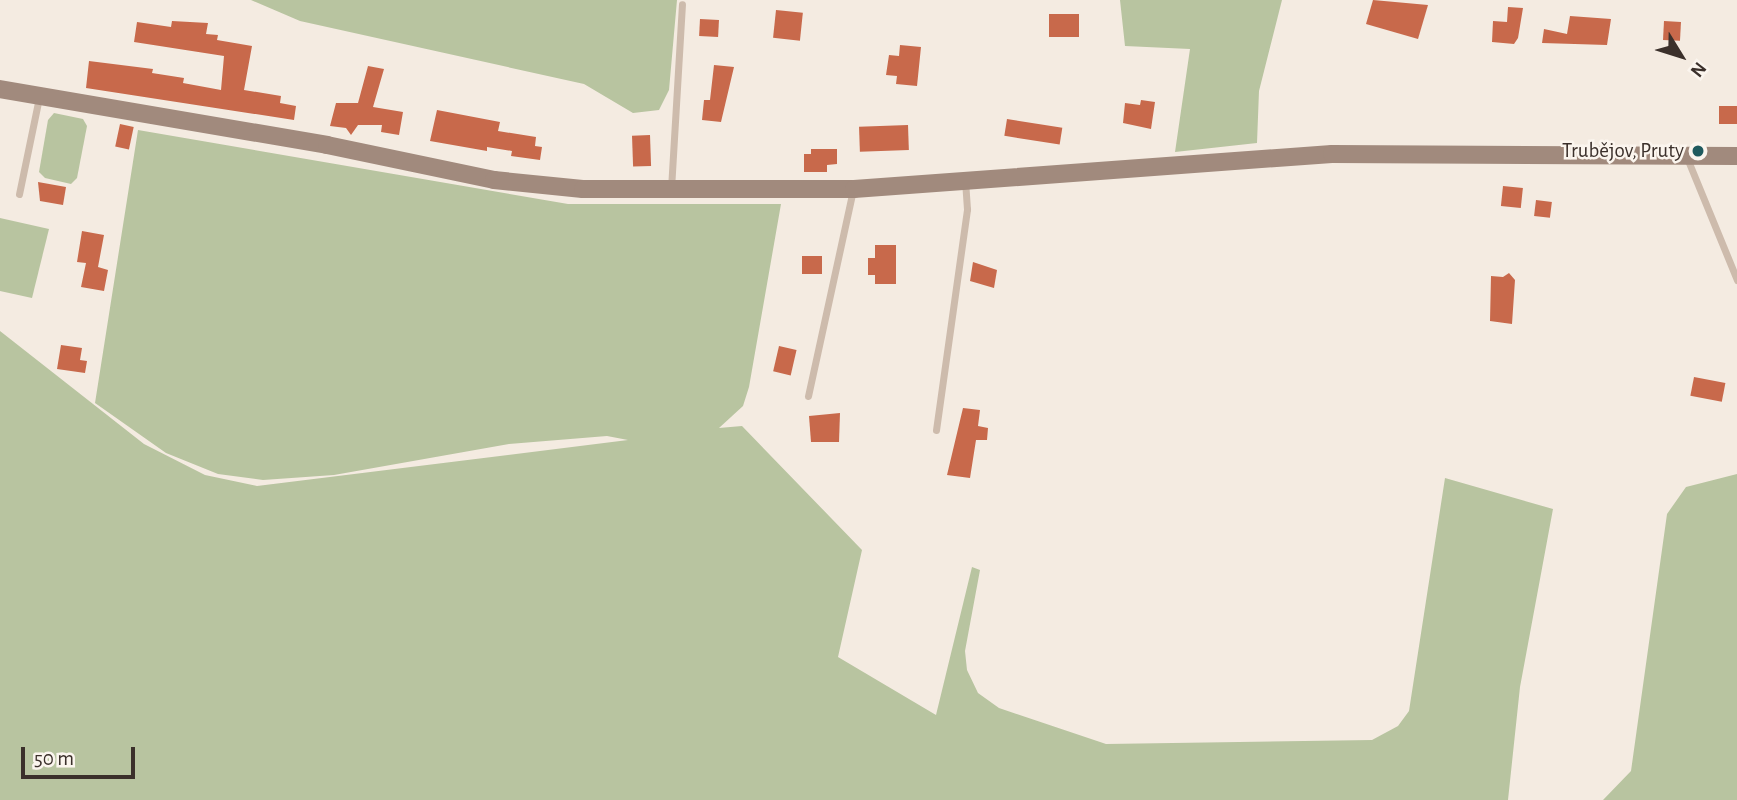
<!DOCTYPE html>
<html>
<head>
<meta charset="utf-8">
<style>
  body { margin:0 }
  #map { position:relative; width:1737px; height:800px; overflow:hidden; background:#f4ebe1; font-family:"Alegreya Sans",sans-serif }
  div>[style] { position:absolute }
  .green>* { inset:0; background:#b8c4a0 }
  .building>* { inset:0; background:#c8694b; transform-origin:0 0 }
  .lane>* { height:7px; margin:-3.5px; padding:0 3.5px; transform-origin:3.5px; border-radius:3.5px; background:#cdbbac }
  .secondary>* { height:18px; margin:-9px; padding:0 9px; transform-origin:9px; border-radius:9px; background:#a18a7d }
  .dots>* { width:19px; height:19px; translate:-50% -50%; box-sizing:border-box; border:4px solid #fbf5ee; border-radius:50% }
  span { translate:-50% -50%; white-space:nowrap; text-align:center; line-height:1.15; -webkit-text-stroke:5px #fbf5ee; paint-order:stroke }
  .poi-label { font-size:21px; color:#3b302b }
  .right { translate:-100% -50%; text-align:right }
  .north { position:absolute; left:1646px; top:21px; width:70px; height:70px; -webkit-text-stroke:5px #fbf5ee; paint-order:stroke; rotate:128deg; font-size:19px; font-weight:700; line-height:28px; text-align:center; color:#3b302b }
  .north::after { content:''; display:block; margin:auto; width:24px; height:32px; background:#3b302b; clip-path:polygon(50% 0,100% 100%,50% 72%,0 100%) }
  .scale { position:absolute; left:21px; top:747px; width:114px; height:32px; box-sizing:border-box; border:4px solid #3b302b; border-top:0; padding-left:9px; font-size:21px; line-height:24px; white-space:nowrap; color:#3b302b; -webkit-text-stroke:5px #fbf5ee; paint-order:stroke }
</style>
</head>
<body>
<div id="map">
  <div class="green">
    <div style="clip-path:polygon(251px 0,677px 0,669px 90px,659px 110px,633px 113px,584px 84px,300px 21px)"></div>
    <div style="clip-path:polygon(1120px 0,1282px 0,1259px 91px,1257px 143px,1175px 152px,1190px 49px,1125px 46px)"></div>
    <div style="clip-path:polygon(54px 113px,83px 119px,87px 126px,77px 178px,71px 184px,45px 178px,39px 172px,48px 120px)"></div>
    <div style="clip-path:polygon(138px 130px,568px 204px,781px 204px,749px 387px,743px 406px,719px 428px,742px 426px,862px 550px,838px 657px,936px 715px,972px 567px,980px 570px,965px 651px,967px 670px,978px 693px,999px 708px,1106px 744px,1372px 740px,1398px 726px,1409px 711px,1445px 478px,1553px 509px,1520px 687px,1508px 800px,0 800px,0 331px,144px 444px,205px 475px,257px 486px,628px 440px,607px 436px,509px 444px,334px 475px,263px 480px,218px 474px,166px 453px,95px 403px)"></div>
    <div style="clip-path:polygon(0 218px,49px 229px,32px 298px,0 291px)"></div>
    <div style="clip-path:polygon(1737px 474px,1737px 800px,1603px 800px,1631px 771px,1667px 514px,1686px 487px)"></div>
  </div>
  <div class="building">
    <div style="clip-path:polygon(1373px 0,1428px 5px,1418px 39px,1366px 24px)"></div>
    <div style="clip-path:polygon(1508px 7px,1523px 8px,1518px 38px,1514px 44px,1492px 42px,1493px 21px,1507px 22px)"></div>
    <div style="left:776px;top:10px;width:27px;height:28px;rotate:6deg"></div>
    <div style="left:1049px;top:14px;width:30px;height:23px"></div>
    <div style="clip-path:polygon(1570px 16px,1611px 19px,1607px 45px,1542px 43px,1544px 29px,1567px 34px)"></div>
    <div style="left:700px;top:19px;width:19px;height:17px;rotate:3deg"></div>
    <div style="clip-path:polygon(172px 21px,208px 23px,206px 34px,218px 35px,217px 40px,252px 46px,244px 90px,281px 96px,280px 103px,296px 106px,294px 120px,86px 88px,89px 61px,153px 69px,152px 73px,184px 78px,183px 83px,221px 90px,224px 56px,134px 42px,137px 22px,171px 27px)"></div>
    <div style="left:1664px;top:21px;width:17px;height:19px;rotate:3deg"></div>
    <div style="clip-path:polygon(900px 45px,921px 47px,917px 86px,896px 84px,897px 76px,886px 75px,889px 55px,899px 56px)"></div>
    <div style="clip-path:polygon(714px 65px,734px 67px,721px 122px,702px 120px,704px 100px,710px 100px)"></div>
    <div style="clip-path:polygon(368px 66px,384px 69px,373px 107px,403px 112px,399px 135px,381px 132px,382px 125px,358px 125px,351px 135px,346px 128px,330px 126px,336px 103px,358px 103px)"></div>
    <div style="clip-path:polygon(1141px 100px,1155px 102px,1151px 129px,1123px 123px,1125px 103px,1140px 105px)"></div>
    <div style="left:1719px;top:106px;width:18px;height:18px"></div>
    <div style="clip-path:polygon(437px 110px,500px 122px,498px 131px,536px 137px,535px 146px,542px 147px,540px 160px,511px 156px,512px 151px,487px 147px,487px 151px,430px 141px)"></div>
    <div style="left:1007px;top:119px;width:56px;height:17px;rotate:9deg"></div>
    <div style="left:120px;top:124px;width:14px;height:23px;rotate:12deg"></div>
    <div style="left:908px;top:125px;width:25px;height:49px;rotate:88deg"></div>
    <div style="left:650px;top:135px;width:31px;height:18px;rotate:88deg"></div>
    <div style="clip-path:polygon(811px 149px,837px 149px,837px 164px,827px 165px,827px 172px,804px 172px,804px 154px,811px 154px)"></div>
    <div style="clip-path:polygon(38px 182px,66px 187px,63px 205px,40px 201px)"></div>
    <div style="left:1503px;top:186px;width:20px;height:20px;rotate:6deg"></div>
    <div style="left:1536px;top:200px;width:16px;height:16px;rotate:7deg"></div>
    <div style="clip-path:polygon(82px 231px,104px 235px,98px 267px,108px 270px,104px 291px,81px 287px,86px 263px,77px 262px)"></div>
    <div style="clip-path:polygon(875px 245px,896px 245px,896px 284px,875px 284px,875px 275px,868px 275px,868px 258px,875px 258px)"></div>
    <div style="left:822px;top:256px;width:18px;height:20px;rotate:90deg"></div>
    <div style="clip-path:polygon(973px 262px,997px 270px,994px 288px,970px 281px)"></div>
    <div style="clip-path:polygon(1509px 273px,1515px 280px,1512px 324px,1490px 321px,1491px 276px,1503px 277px)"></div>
    <div style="clip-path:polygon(61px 345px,82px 348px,80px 360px,87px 361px,85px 373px,57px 369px)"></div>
    <div style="left:779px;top:346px;width:18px;height:26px;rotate:13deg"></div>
    <div style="left:1694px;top:377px;width:32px;height:19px;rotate:11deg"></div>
    <div style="clip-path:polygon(963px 408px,980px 410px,978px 426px,988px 428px,987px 440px,976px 440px,970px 478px,947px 475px)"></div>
    <div style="clip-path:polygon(840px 413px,839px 442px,811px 442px,809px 416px)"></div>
  </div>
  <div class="lane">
    <div style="left:1687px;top:158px;width:132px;rotate:67.7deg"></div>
    <div style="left:671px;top:189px;width:185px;rotate:-86.6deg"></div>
    <div style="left:19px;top:194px;width:99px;rotate:-78.3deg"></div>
    <div style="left:808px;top:396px;width:211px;rotate:-77.7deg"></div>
    <div style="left:936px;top:430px;width:223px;rotate:-82deg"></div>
    <div style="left:967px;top:209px;width:29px;rotate:-94deg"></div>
  </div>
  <div class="secondary">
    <div style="left:0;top:89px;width:332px;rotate:9.7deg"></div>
    <div style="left:327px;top:145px;width:171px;rotate:11.8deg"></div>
    <div style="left:494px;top:180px;width:89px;rotate:5.8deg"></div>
    <div style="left:583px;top:189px;width:271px"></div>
    <div style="left:854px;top:189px;width:479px;rotate:-4.2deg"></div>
    <div style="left:1332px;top:154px;width:405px;rotate:0.3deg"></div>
  </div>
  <div class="dots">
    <div style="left:1698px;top:151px;background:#1f5a5e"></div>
  </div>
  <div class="poi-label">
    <span class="right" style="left:1684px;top:151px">Trubějov, Pruty</span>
  </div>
  <div class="north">N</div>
  <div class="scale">50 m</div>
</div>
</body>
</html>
